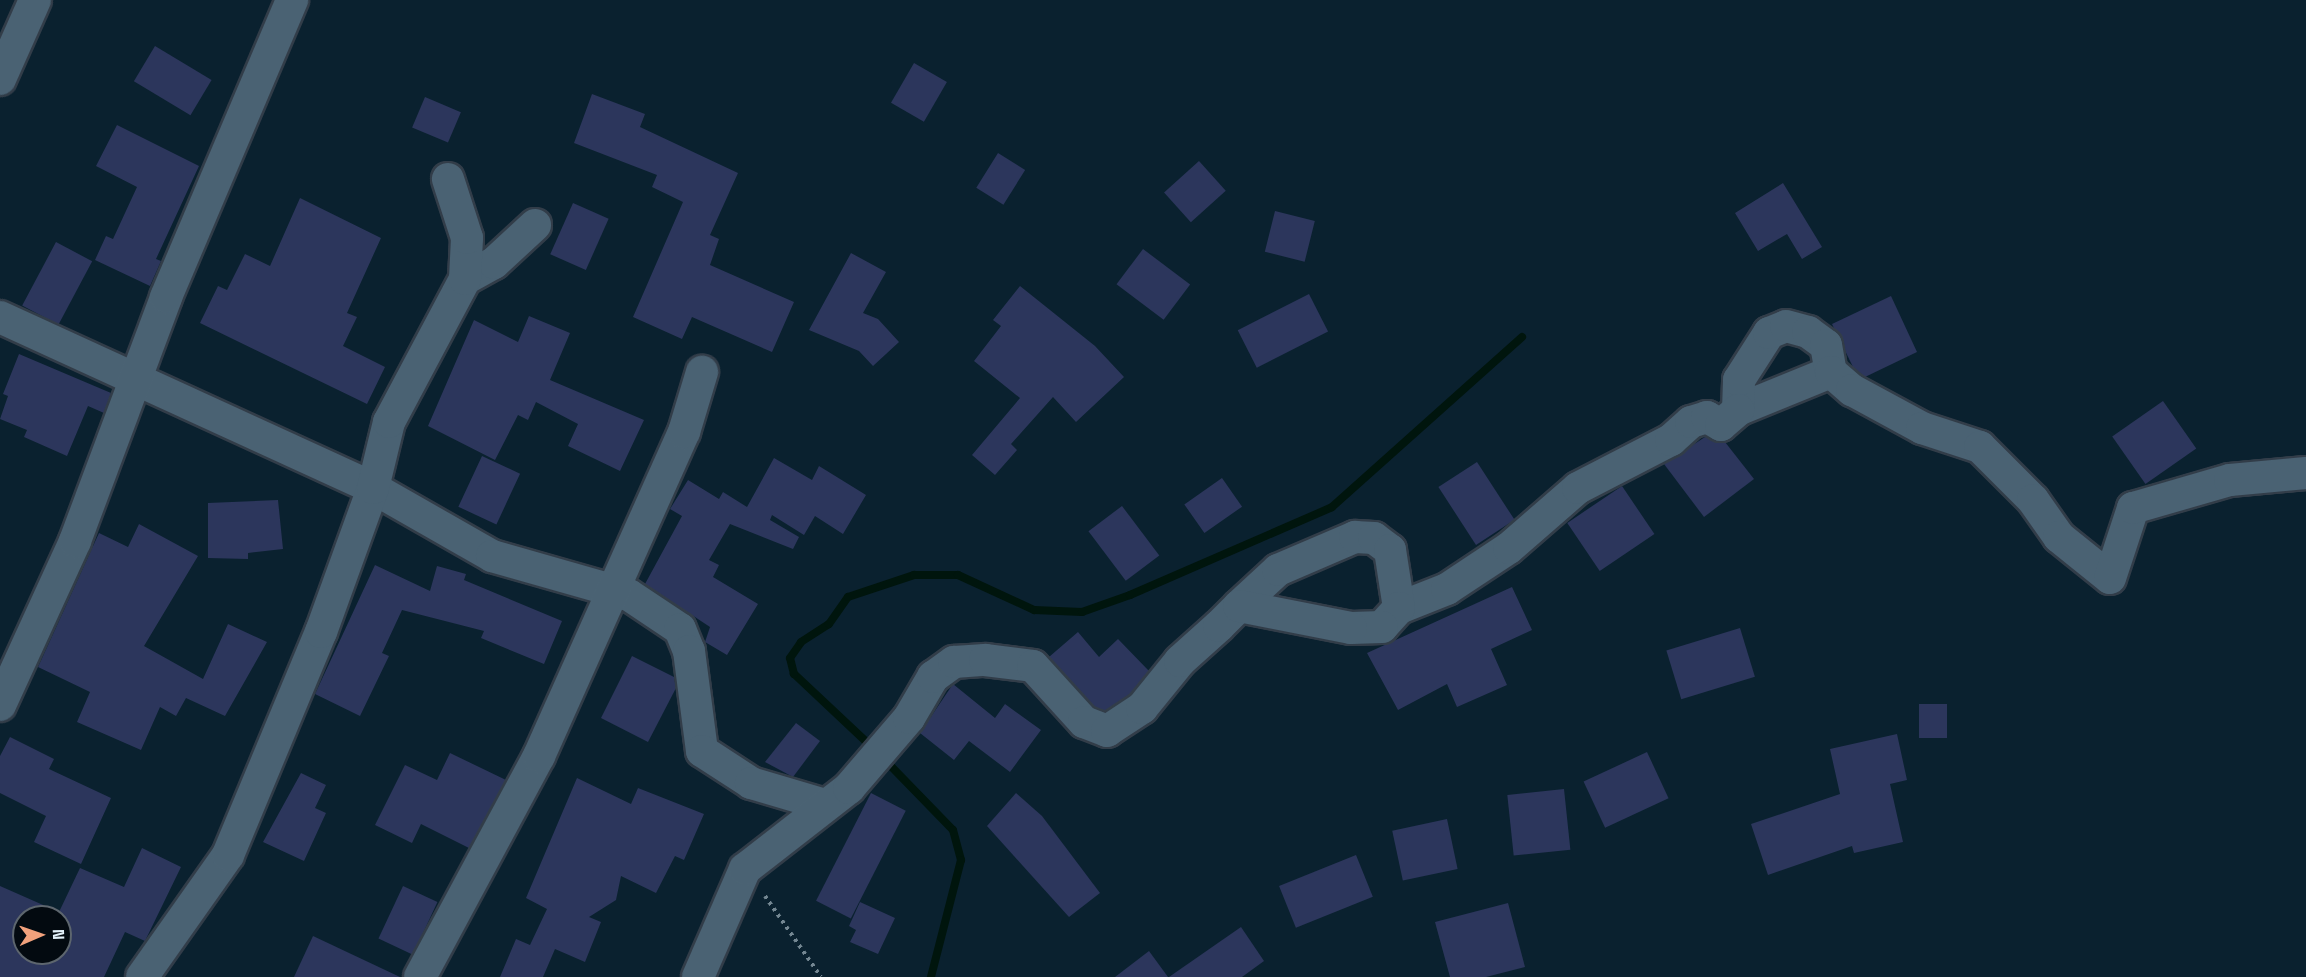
<!DOCTYPE html>
<html>
<head>
<meta charset="utf-8">
<style>
  body { margin:0 }
  #map { position:relative; width:2306px; height:977px; overflow:hidden; background:#0a212f; font-family:"Space Grotesk",sans-serif }
  div>[style] { position:absolute }
  .stream>* { height:8px; margin:-4px; padding:0 4px; transform-origin:4px; border-radius:4px; background:#00150d }
  .building>* { inset:0; background:#2c365c; transform-origin:0 0 }
  .path>* { height:4px; margin-top:-2px; transform-origin:0; background:repeating-linear-gradient(90deg,#748792 0 3px,transparent 0 7.5px) }
  .roads { filter:drop-shadow(2px 0 #323d49) drop-shadow(-2px 0 #323d49) drop-shadow(0 2px #323d49) drop-shadow(0 -2px #323d49) }
  .minor>* { height:32px; margin:-16px; padding:0 16px; transform-origin:16px; border-radius:16px; background:#4a6273 }
  span { translate:-50% -50%; white-space:nowrap; text-align:center; line-height:1.15; -webkit-text-stroke:4.5px #030a10; paint-order:stroke }
  .north { position:absolute; left:12px; top:905px; width:60px; height:60px; box-sizing:border-box; background:#030a10; border:2px solid #5d666e; border-radius:50%; rotate:88deg; font-size:16px; font-weight:700; line-height:24px; text-align:center; color:#e3f1fa }
  .north::after { content:''; display:block; margin:auto; width:21px; height:27px; background:#f1a17c; clip-path:polygon(50% 0,100% 100%,50% 72%,0 100%) }
</style>
</head>
<body>
<div id="map">
  <div class="stream">
    <div style="left:874px;top:749px;width:110px;rotate:-136.8deg"></div>
    <div style="left:794px;top:674px;width:16px;rotate:-104deg"></div>
    <div style="left:790px;top:658px;width:19px;rotate:-55deg"></div>
    <div style="left:801px;top:642px;width:33px;rotate:-33deg"></div>
    <div style="left:829px;top:624px;width:33px;rotate:-55deg"></div>
    <div style="left:848px;top:597px;width:70px;rotate:-18.4deg"></div>
    <div style="left:914px;top:575px;width:44px"></div>
    <div style="left:958px;top:575px;width:84px;rotate:24.7deg"></div>
    <div style="left:1034px;top:610px;width:48px;rotate:2.4deg"></div>
    <div style="left:1082px;top:612px;width:51px;rotate:-19.5deg"></div>
    <div style="left:1130px;top:595px;width:220px;rotate:-23.5deg"></div>
    <div style="left:1332px;top:507px;width:255px;rotate:-41.8deg"></div>
    <div style="left:883px;top:758px;width:100px;rotate:45.8deg"></div>
    <div style="left:953px;top:830px;width:31px;rotate:75deg"></div>
    <div style="left:961px;top:860px;width:121px;rotate:104.4deg"></div>
  </div>
  <div class="building">
    <div style="left:155px;top:46px;width:66px;height:41px;rotate:31deg"></div>
    <div style="left:914px;top:63px;width:38px;height:46px;rotate:30deg"></div>
    <div style="clip-path:polygon(592px 94px,645px 114px,640px 127px,738px 173px,710px 235px,719px 239px,710px 265px,794px 302px,772px 352px,692px 317px,682px 339px,633px 317px,683px 202px,652px 187px,657px 175px,574px 143px)"></div>
    <div style="left:425px;top:97px;width:39px;height:33px;rotate:23deg"></div>
    <div style="clip-path:polygon(117px 125px,199px 166px,156px 259px,161px 261px,150px 286px,95px 260px,106px 236px,113px 239px,137px 187px,96px 166px)"></div>
    <div style="left:998px;top:153px;width:32px;height:41px;rotate:32deg"></div>
    <div style="left:1199px;top:161px;width:40px;height:47px;rotate:48deg"></div>
    <div style="clip-path:polygon(1783px 183px,1822px 247px,1802px 259px,1787px 234px,1758px 251px,1735px 213px)"></div>
    <div style="clip-path:polygon(300px 198px,381px 238px,347px 313px,357px 317px,343px 346px,385px 367px,367px 404px,200px 323px,218px 286px,227px 290px,245px 254px,270px 266px)"></div>
    <div style="left:573px;top:203px;width:39px;height:56px;rotate:24deg"></div>
    <div style="left:1275px;top:211px;width:41px;height:42px;rotate:14deg"></div>
    <div style="left:56px;top:242px;width:41px;height:72px;rotate:28deg"></div>
    <div style="left:1143px;top:249px;width:59px;height:44px;rotate:37deg"></div>
    <div style="clip-path:polygon(851px 253px,886px 272px,863px 313px,878px 319px,899px 342px,873px 366px,859px 351px,809px 330px)"></div>
    <div style="clip-path:polygon(1020px 286px,1095px 346px,1124px 377px,1076px 422px,1053px 397px,1011px 444px,1017px 450px,995px 475px,972px 455px,1020px 398px,974px 361px,1001px 326px,993px 320px)"></div>
    <div style="left:1309px;top:294px;width:42px;height:80px;rotate:63deg"></div>
    <div style="clip-path:polygon(1891px 296px,1917px 352px,1865px 377px,1853px 367px,1832px 324px)"></div>
    <div style="clip-path:polygon(529px 316px,570px 333px,550px 380px,644px 420px,620px 471px,568px 446px,578px 424px,536px 402px,528px 420px,518px 415px,495px 460px,428px 426px,474px 320px,518px 342px)"></div>
    <div style="clip-path:polygon(19px 354px,111px 393px,104px 413px,88px 406px,67px 456px,24px 437px,27px 430px,0 419px,8px 396px,3px 394px)"></div>
    <div style="left:2163px;top:401px;width:58px;height:62px;rotate:55deg"></div>
    <div style="clip-path:polygon(1705px 437px,1725px 442px,1754px 479px,1704px 517px,1664px 464px)"></div>
    <div style="left:482px;top:456px;width:42px;height:56px;rotate:25deg"></div>
    <div style="clip-path:polygon(774px 458px,812px 480px,819px 466px,866px 495px,843px 534px,815px 516px,804px 535px,772px 515px,770px 520px,799px 537px,793px 549px,730px 524px,709px 560px,719px 565px,713px 577px,758px 604px,727px 655px,705px 642px,710px 627px,645px 584px,682px 516px,670px 509px,688px 480px,719px 499px,723px 492px,747px 507px)"></div>
    <div style="left:1477px;top:462px;width:69px;height:46px;rotate:57deg"></div>
    <div style="left:1222px;top:478px;width:35px;height:46px;rotate:55deg"></div>
    <div style="left:1622px;top:486px;width:58px;height:66px;rotate:56deg"></div>
    <div style="clip-path:polygon(278px 500px,283px 549px,248px 553px,248px 559px,208px 558px,208px 503px)"></div>
    <div style="left:1122px;top:506px;width:62px;height:42px;rotate:53deg"></div>
    <div style="clip-path:polygon(139px 524px,198px 556px,144px 646px,203px 679px,228px 624px,267px 642px,225px 716px,186px 698px,176px 716px,160px 707px,141px 750px,77px 722px,90px 692px,38px 667px,99px 533px,128px 547px)"></div>
    <div style="clip-path:polygon(375px 565px,430px 591px,437px 566px,466px 574px,464px 580px,562px 621px,544px 664px,481px 638px,484px 631px,402px 610px,382px 653px,389px 656px,360px 716px,315px 694px)"></div>
    <div style="clip-path:polygon(1512px 587px,1532px 630px,1491px 649px,1507px 685px,1457px 707px,1447px 684px,1398px 710px,1367px 653px)"></div>
    <div style="left:1740px;top:628px;width:51px;height:77px;rotate:73deg"></div>
    <div style="clip-path:polygon(1078px 632px,1099px 657px,1118px 639px,1149px 671px,1130px 694px,1105px 711px,1094px 707px,1049px 657px)"></div>
    <div style="clip-path:polygon(632px 656px,674px 677px,676px 688px,648px 742px,601px 718px)"></div>
    <div style="clip-path:polygon(953px 684px,995px 718px,1005px 704px,1041px 730px,1010px 772px,969px 741px,954px 760px,920px 733px)"></div>
    <div style="left:1919px;top:704px;width:28px;height:34px"></div>
    <div style="clip-path:polygon(796px 723px,820px 741px,793px 777px,765px 762px)"></div>
    <div style="clip-path:polygon(1897px 734px,1907px 780px,1890px 784px,1903px 842px,1854px 853px,1852px 846px,1768px 875px,1751px 824px,1840px 794px,1830px 749px)"></div>
    <div style="clip-path:polygon(10px 737px,54px 759px,49px 769px,111px 798px,81px 864px,34px 842px,46px 816px,0 793px,0 756px)"></div>
    <div style="left:1647px;top:752px;width:51px;height:70px;rotate:65deg"></div>
    <div style="clip-path:polygon(450px 753px,506px 780px,469px 848px,421px 824px,412px 843px,375px 825px,405px 765px,437px 780px)"></div>
    <div style="clip-path:polygon(301px 773px,326px 785px,315px 808px,326px 813px,304px 861px,263px 842px)"></div>
    <div style="clip-path:polygon(577px 778px,631px 804px,638px 788px,704px 814px,684px 860px,675px 856px,656px 893px,621px 876px,616px 900px,589px 917px,601px 922px,585px 962px,555px 949px,543px 977px,500px 977px,516px 939px,530px 945px,547px 909px,526px 898px)"></div>
    <div style="left:1564px;top:789px;width:61px;height:57px;rotate:84deg"></div>
    <div style="left:871px;top:793px;width:39px;height:121px;rotate:27deg"></div>
    <div style="clip-path:polygon(1016px 793px,1042px 816px,1100px 893px,1069px 917px,987px 826px)"></div>
    <div style="left:1447px;top:819px;width:51px;height:56px;rotate:78deg"></div>
    <div style="clip-path:polygon(evenodd,142px 848px,181px 867px,145px 941px,125px 932px,104px 977px,0 977px,0 886px,59px 912px,80px 868px,124px 887px,142px 848px,24px 917px,60px 917px,60px 953px,24px 953px,24px 917px)"></div>
    <div style="left:1356px;top:855px;width:45px;height:83px;rotate:68deg"></div>
    <div style="left:403px;top:886px;width:38px;height:58px;rotate:25deg"></div>
    <div style="clip-path:polygon(860px 902px,895px 918px,878px 954px,850px 942px,856px 930px,849px 926px)"></div>
    <div style="clip-path:polygon(1508px 903px,1525px 967px,1486px 977px,1450px 977px,1435px 922px)"></div>
    <div style="clip-path:polygon(1241px 927px,1264px 961px,1242px 977px,1169px 977px)"></div>
    <div style="clip-path:polygon(313px 936px,400px 977px,294px 977px)"></div>
    <div style="clip-path:polygon(1149px 951px,1168px 977px,1115px 977px)"></div>
  </div>
  <div class="path">
    <div style="left:765px;top:896px;width:98px;rotate:55.3deg"></div>
  </div>
  <div class="roads">
    <div class="minor">
      <div style="left:0;top:79px;width:86px;rotate:-66.1deg"></div>
      <div style="left:465px;top:279px;width:33px;rotate:-29deg"></div>
      <div style="left:494px;top:263px;width:56px;rotate:-42.8deg"></div>
      <div style="left:0;top:317px;width:410px;rotate:24.6deg"></div>
      <div style="left:373px;top:488px;width:137px;rotate:29.7deg"></div>
      <div style="left:492px;top:556px;width:142px;rotate:15.9deg"></div>
      <div style="left:629px;top:595px;width:61px;rotate:33.7deg"></div>
      <div style="left:680px;top:629px;width:24px;rotate:68deg"></div>
      <div style="left:689px;top:651px;width:101px;rotate:82.6deg"></div>
      <div style="left:702px;top:751px;width:59px;rotate:33.1deg"></div>
      <div style="left:751px;top:783px;width:74px;rotate:16.5deg"></div>
      <div style="left:1831px;top:372px;width:100px;rotate:157.8deg"></div>
      <div style="left:1738px;top:410px;width:30px;rotate:-88deg"></div>
      <div style="left:1739px;top:380px;width:56px;rotate:-57.4deg"></div>
      <div style="left:1769px;top:333px;width:18px;rotate:-22deg"></div>
      <div style="left:1786px;top:326px;width:23px;rotate:15deg"></div>
      <div style="left:1808px;top:332px;width:22px;rotate:36deg"></div>
      <div style="left:1826px;top:345px;width:27px;rotate:80deg"></div>
      <div style="left:1831px;top:372px;width:28px;rotate:41deg"></div>
      <div style="left:1852px;top:390px;width:80px;rotate:28.5deg"></div>
      <div style="left:1922px;top:428px;width:61px;rotate:18.1deg"></div>
      <div style="left:1980px;top:447px;width:75px;rotate:45deg"></div>
      <div style="left:2033px;top:500px;width:45px;rotate:54.9deg"></div>
      <div style="left:2059px;top:537px;width:65px;rotate:38.8deg"></div>
      <div style="left:2110px;top:578px;width:74px;rotate:-71.8deg"></div>
      <div style="left:2133px;top:508px;width:101px;rotate:-16.1deg"></div>
      <div style="left:2230px;top:480px;width:76px;rotate:-5.3deg"></div>
      <div style="left:1399px;top:608px;width:52px;rotate:-21.6deg"></div>
      <div style="left:1447px;top:589px;width:74px;rotate:-33.5deg"></div>
      <div style="left:1509px;top:548px;width:91px;rotate:-41deg"></div>
      <div style="left:1578px;top:488px;width:105px;rotate:-27.3deg"></div>
      <div style="left:1671px;top:440px;width:27px;rotate:-42deg"></div>
      <div style="left:1691px;top:422px;width:17px;rotate:-17deg"></div>
      <div style="left:1707px;top:417px;width:16px;rotate:30deg"></div>
      <div style="left:1721px;top:425px;width:23px;rotate:-41deg"></div>
      <div style="left:0;top:705px;width:180px;rotate:-65.4deg"></div>
      <div style="left:75px;top:541px;width:260px;rotate:-69.5deg"></div>
      <div style="left:166px;top:297px;width:323px;rotate:-67deg"></div>
      <div style="left:142px;top:977px;width:149px;rotate:-54.8deg"></div>
      <div style="left:228px;top:855px;width:242px;rotate:-67.4deg"></div>
      <div style="left:321px;top:632px;width:153px;rotate:-70.1deg"></div>
      <div style="left:373px;top:488px;width:68px;rotate:-76.4deg"></div>
      <div style="left:389px;top:422px;width:162px;rotate:-62deg"></div>
      <div style="left:465px;top:279px;width:41px;rotate:-87.2deg"></div>
      <div style="left:467px;top:238px;width:62px;rotate:-107.9deg"></div>
      <div style="left:420px;top:977px;width:251px;rotate:-61.7deg"></div>
      <div style="left:539px;top:756px;width:355px;rotate:-65.9deg"></div>
      <div style="left:684px;top:432px;width:63px;rotate:-73.3deg"></div>
      <div style="left:698px;top:977px;width:118px;rotate:-66.5deg"></div>
      <div style="left:745px;top:869px;width:132px;rotate:-37.9deg"></div>
      <div style="left:849px;top:788px;width:92px;rotate:-49.4deg"></div>
      <div style="left:909px;top:718px;width:48px;rotate:-59.7deg"></div>
      <div style="left:933px;top:677px;width:26px;rotate:-36deg"></div>
      <div style="left:954px;top:662px;width:31px;rotate:-4deg"></div>
      <div style="left:985px;top:660px;width:48px;rotate:7.1deg"></div>
      <div style="left:1033px;top:666px;width:76px;rotate:47.7deg"></div>
      <div style="left:1084px;top:722px;width:25px;rotate:21deg"></div>
      <div style="left:1107px;top:731px;width:42px;rotate:-33.3deg"></div>
      <div style="left:1142px;top:708px;width:60px;rotate:-51deg"></div>
      <div style="left:1180px;top:661px;width:52px;rotate:-41.9deg"></div>
      <div style="left:1219px;top:626px;width:28px;rotate:-45deg"></div>
      <div style="left:1239px;top:606px;width:53px;rotate:-42.7deg"></div>
      <div style="left:1278px;top:570px;width:84px;rotate:-23.2deg"></div>
      <div style="left:1355px;top:537px;width:19px;rotate:3deg"></div>
      <div style="left:1374px;top:538px;width:20px;rotate:37deg"></div>
      <div style="left:1390px;top:550px;width:59px;rotate:81.2deg"></div>
      <div style="left:1399px;top:608px;width:25px;rotate:132deg"></div>
      <div style="left:1382px;top:627px;width:31px;rotate:178deg"></div>
      <div style="left:1351px;top:628px;width:114px;rotate:-168.9deg"></div>
    </div>
  </div>
  <div class="north">N</div>
</div>
</body>
</html>
